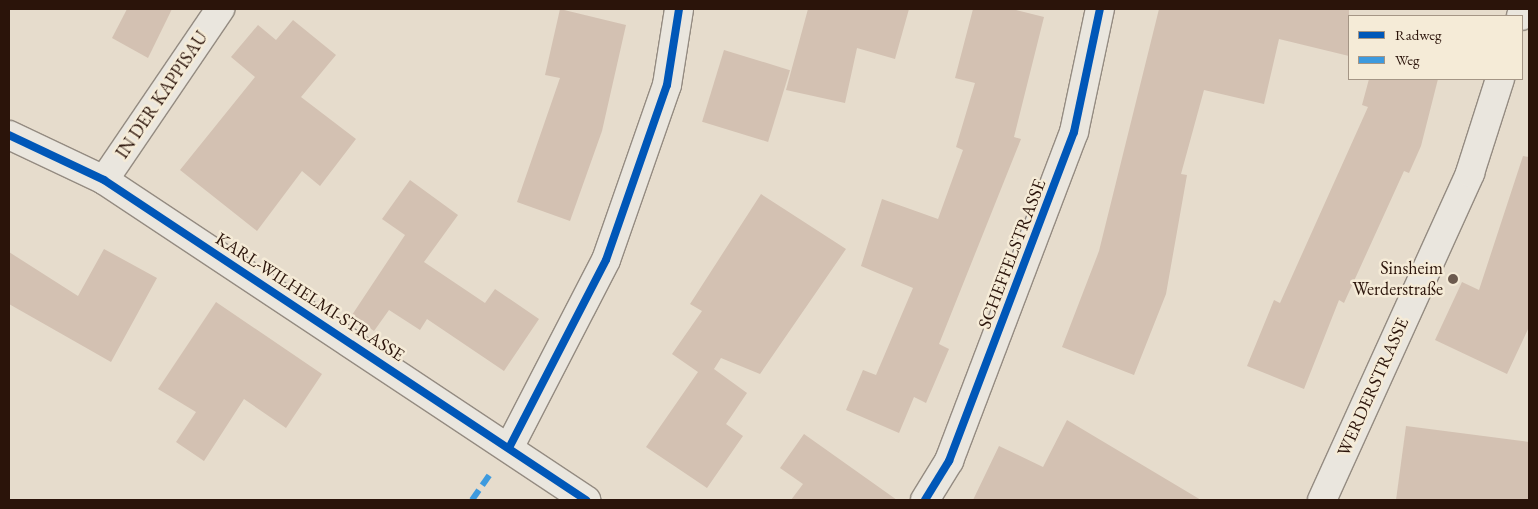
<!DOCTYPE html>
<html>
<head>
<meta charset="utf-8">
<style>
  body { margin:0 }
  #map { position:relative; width:1538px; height:509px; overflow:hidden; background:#e6dccc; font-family:"EB Garamond",serif }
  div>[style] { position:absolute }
  .building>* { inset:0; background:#d3c1b2; transform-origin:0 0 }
  .roads { filter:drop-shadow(1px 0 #948b81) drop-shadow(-1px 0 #948b81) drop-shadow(0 1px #948b81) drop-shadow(0 -1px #948b81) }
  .minor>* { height:28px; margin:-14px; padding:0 14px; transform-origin:14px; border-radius:14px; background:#eae6de }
  .quiet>* { height:6px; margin-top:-3px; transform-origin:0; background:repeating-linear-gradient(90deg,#3d9ade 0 12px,transparent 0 18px) }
  .cycleway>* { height:8px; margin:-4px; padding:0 4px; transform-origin:4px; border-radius:4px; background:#0057b8 }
  .dots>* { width:14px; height:14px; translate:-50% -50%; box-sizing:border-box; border:2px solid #f5ebd7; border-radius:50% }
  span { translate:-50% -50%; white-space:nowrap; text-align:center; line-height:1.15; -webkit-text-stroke:5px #f5ebd7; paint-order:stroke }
  .street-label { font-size:18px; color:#2b140a }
  .poi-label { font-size:18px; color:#2b140a }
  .right { translate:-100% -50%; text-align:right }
  .frame { position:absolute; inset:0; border:10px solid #2b140a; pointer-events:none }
  .legend { position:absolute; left:1348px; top:15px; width:175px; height:65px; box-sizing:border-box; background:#f5ebd7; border:1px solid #a49585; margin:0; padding:6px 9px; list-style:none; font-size:15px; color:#2b140a }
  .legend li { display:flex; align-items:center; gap:10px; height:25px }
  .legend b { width:25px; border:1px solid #a49585 }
</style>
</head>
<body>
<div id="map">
  <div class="building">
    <div style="clip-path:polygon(127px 9px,172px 9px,148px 58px,112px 38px)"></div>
    <div style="clip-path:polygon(560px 9px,626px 25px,602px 131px,570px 221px,517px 202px,560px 78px,545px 75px)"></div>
    <div style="clip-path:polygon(808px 9px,909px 9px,895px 59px,857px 48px,845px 103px,786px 90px)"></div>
    <div style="clip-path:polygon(973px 9px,1012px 9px,1044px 17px,1014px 137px,1021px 139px,939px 344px,949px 349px,926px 403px,914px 397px,899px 433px,846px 410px,863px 370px,876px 375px,913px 288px,861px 266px,882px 199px,938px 219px,963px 150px,956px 147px,975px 83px,955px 78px)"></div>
    <div style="clip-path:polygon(1159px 9px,1349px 9px,1349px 56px,1279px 39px,1264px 104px,1204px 90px,1181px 174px,1187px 175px,1166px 294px,1134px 375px,1062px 347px,1099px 251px)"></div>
    <div style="clip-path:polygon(293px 20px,336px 55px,301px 97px,356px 139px,320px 186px,302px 171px,257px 231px,180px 170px,255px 77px,231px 57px,258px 25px,276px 40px)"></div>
    <div style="left:724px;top:50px;width:69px;height:75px;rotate:17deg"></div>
    <div style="clip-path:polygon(1369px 79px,1438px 79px,1421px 146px,1409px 173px,1404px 171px,1344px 303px,1339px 300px,1304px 389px,1247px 366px,1274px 300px,1280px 303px,1368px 107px,1362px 105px)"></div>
    <div style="clip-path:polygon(1523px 156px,1529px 157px,1529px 327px,1507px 374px,1435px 340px,1462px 282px,1479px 290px)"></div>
    <div style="clip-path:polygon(410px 180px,458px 215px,424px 262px,485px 303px,495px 289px,539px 319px,504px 371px,427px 319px,420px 330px,389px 310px,374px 331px,352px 315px,405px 235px,382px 219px)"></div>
    <div style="clip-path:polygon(761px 194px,846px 249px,760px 374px,721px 358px,714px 369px,747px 393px,726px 424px,743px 436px,707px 488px,646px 447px,698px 372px,672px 354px,702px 311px,690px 304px)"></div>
    <div style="clip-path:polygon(104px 249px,157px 278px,111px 362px,9px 304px,9px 252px,78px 296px)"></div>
    <div style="clip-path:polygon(216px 302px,322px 374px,286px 428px,244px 399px,204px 461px,176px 442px,196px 412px,158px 389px)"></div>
    <div style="clip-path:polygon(1067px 420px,1201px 500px,973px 500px,999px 446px,1043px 467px)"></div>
    <div style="clip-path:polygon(1406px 426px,1529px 442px,1529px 500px,1396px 500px)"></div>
    <div style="clip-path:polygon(804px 434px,897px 500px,791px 500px,803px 484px,780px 468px)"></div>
  </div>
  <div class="roads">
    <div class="minor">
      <div style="left:1521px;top:16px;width:7px;rotate:-74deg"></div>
      <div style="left:9px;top:135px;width:105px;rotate:25.3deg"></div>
      <div style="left:104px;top:180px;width:579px;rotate:33.58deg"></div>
      <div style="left:104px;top:180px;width:207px;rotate:-55.8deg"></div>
      <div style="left:510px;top:446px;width:209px;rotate:-62.7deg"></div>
      <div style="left:606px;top:260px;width:185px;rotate:-70.8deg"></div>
      <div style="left:667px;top:85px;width:77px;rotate:-81deg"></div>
      <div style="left:925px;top:500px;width:46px;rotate:-58.4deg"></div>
      <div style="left:949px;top:461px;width:352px;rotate:-69.2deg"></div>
      <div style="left:1074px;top:132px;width:126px;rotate:-78.1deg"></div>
      <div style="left:1322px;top:500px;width:359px;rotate:-65.6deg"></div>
      <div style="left:1470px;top:173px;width:99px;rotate:-72.3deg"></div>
    </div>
  </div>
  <div class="quiet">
    <div style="left:472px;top:500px;width:35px;rotate:-55deg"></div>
  </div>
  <div class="cycleway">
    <div style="left:9px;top:135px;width:105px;rotate:25.3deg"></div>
    <div style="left:104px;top:180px;width:579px;rotate:33.58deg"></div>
    <div style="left:510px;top:446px;width:209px;rotate:-62.7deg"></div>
    <div style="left:606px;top:260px;width:185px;rotate:-70.8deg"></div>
    <div style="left:667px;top:85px;width:77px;rotate:-81deg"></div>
    <div style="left:925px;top:500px;width:46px;rotate:-58.4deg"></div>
    <div style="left:949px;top:461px;width:352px;rotate:-69.2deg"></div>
    <div style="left:1074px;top:132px;width:126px;rotate:-78.1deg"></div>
  </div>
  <div class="dots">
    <div style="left:1453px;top:279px;background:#6c5a4e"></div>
  </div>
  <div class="street-label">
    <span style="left:162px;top:95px;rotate:-56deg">IN DER KAPPISAU</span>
    <span style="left:1012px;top:254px;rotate:-69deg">SCHEFFELSTRASSE</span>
    <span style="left:310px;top:297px;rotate:33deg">KARL-WILHELMI-STRASSE</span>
    <span style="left:1373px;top:387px;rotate:-66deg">WERDERSTRASSE</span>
  </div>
  <div class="poi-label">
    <span class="right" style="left:1443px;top:279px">Sinsheim<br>Werderstraße</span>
  </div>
  <div class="frame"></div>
  <ul class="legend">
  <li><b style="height:6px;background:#0057b8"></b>Radweg</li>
  <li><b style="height:6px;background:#3d9ade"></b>Weg</li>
  </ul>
</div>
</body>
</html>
